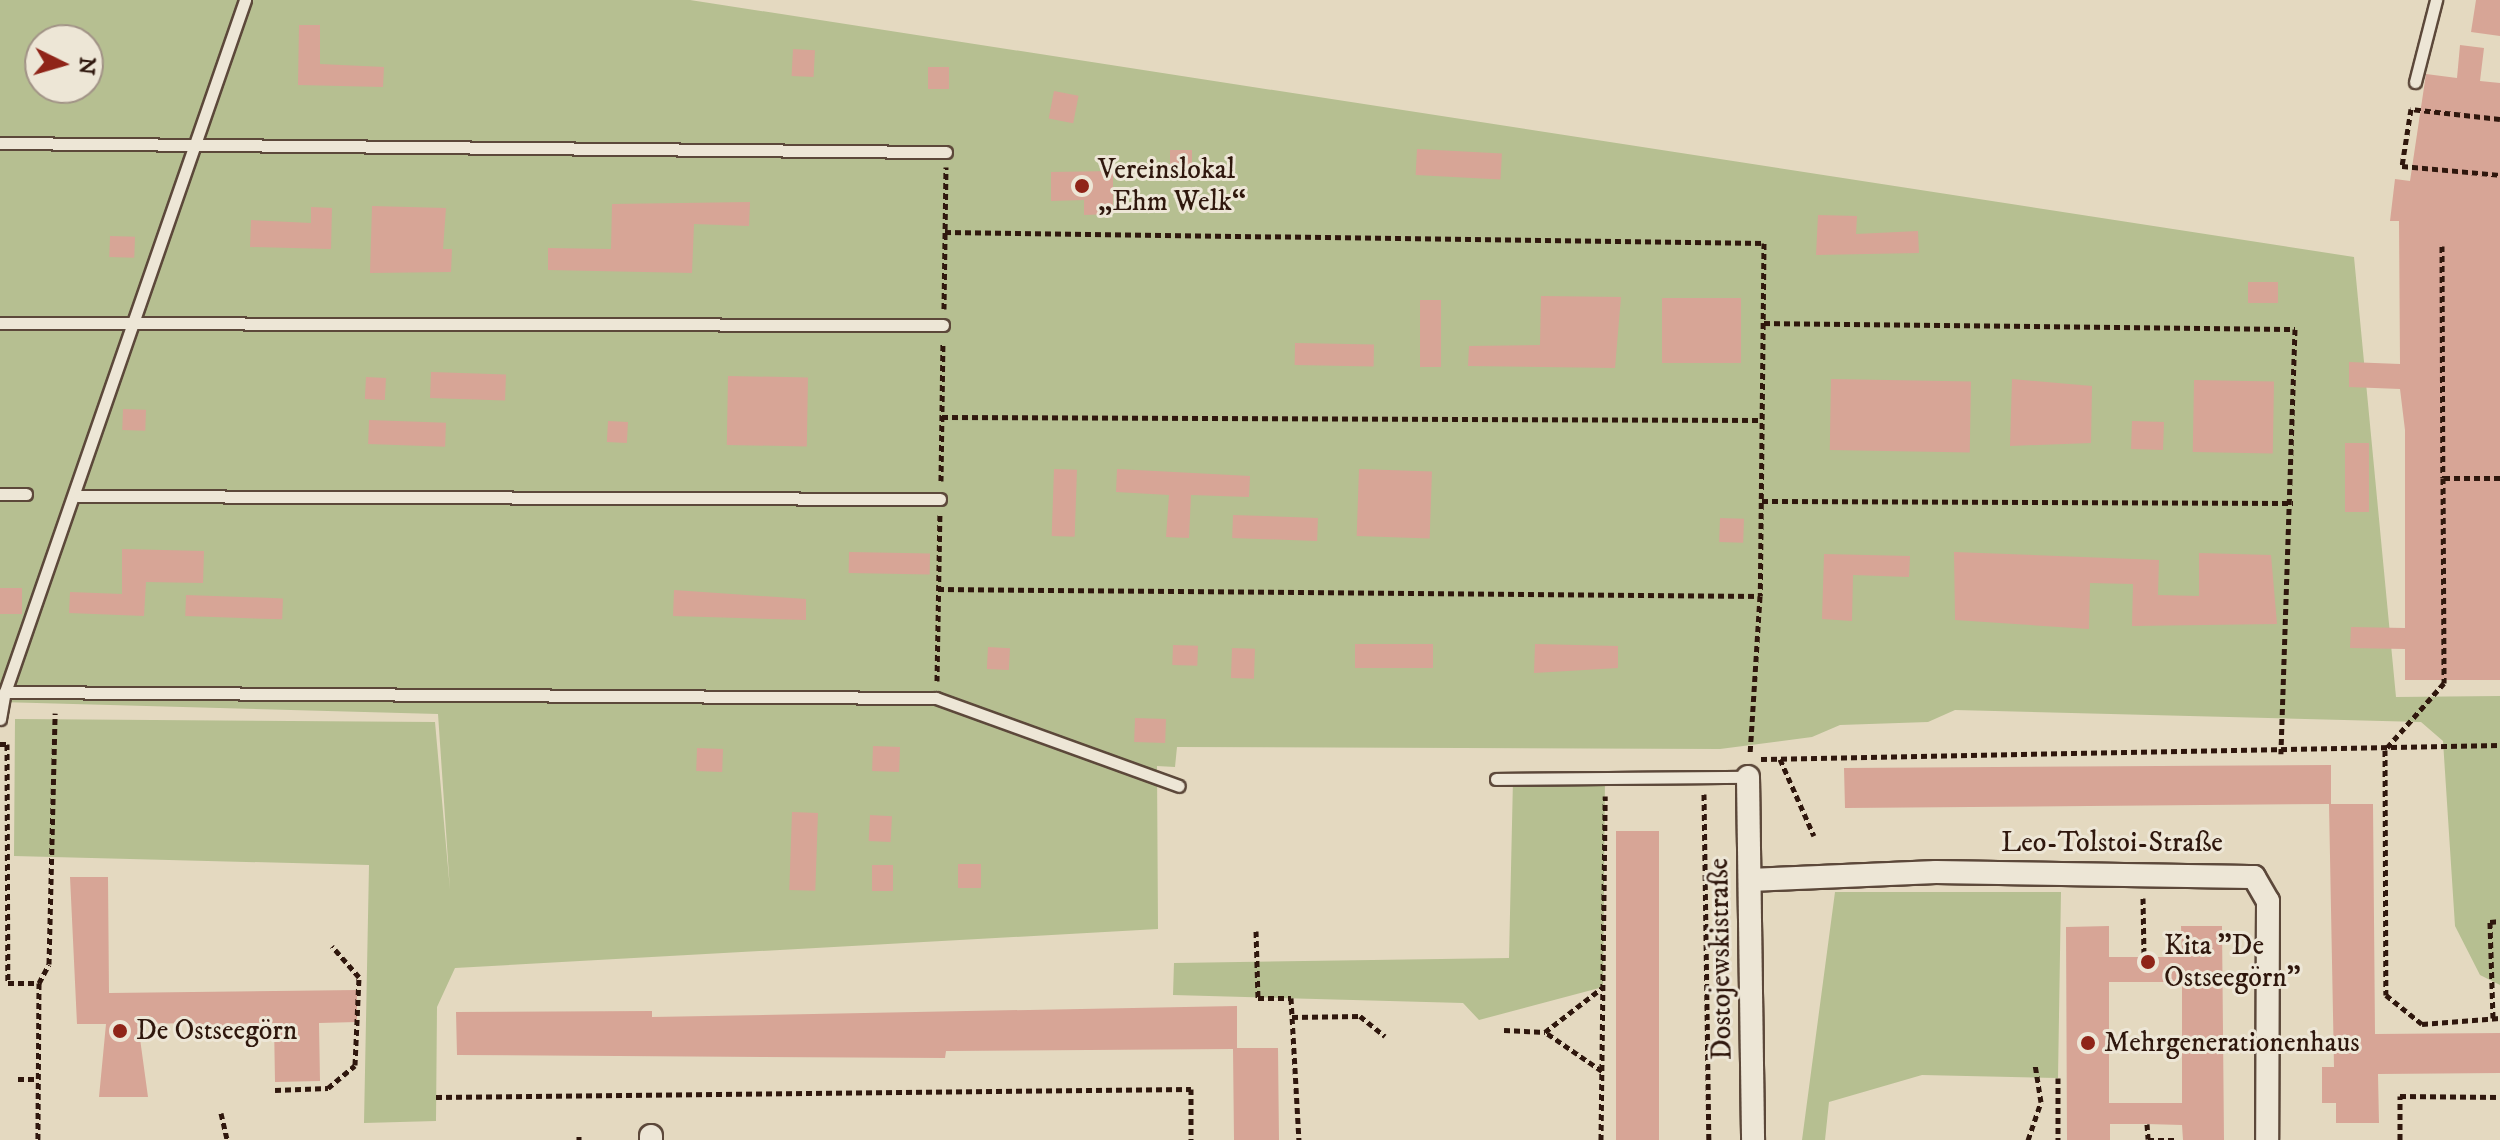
<!DOCTYPE html>
<html>
<head>
<meta charset="utf-8">
<style>
  body { margin:0 }
  #map { position:relative; width:2500px; height:1140px; overflow:hidden; background:#e4d9c0; font-family:"IM FELL DW Pica",serif }
  div>[style] { position:absolute }
  .green>* { inset:0; background:#b6bf91 }
  .building>* { inset:0; background:#d7a596; transform-origin:0 0 }
  .path>* { height:5px; margin-top:-2.5px; transform-origin:0; background:repeating-linear-gradient(90deg,#2f170d 0 6px,transparent 0 10px) }
  .roads { filter:drop-shadow(2px 0 #5c483a) drop-shadow(-2px 0 #5c483a) drop-shadow(0 2px #5c483a) drop-shadow(0 -2px #5c483a) }
  .service>* { height:11px; margin:-5.5px; padding:0 5.5px; transform-origin:5.5px; border-radius:5.5px; background:#ede6d6 }
  .minor>* { height:22px; margin:-11px; padding:0 11px; transform-origin:11px; border-radius:11px; background:#ede6d6 }
  .dots>* { width:22px; height:22px; translate:-50% -50%; box-sizing:border-box; border:4px solid #ede6d6; border-radius:50% }
  span { translate:-50% -50%; white-space:nowrap; text-align:center; line-height:1.15; -webkit-text-stroke:6px #ede6d6; paint-order:stroke }
  .poi-label { font-size:28px; color:#2f170d }
  .left { translate:0 -50%; text-align:left }
  .street-label { font-size:28px; color:#2f170d }
  .north { position:absolute; left:24px; top:24px; width:80px; height:80px; box-sizing:border-box; background:#ede6d6; border:2px solid #a19386; border-radius:50%; rotate:95deg; font-size:22px; font-weight:700; line-height:32px; text-align:center; color:#2f170d }
  .north::after { content:''; display:block; margin:auto; width:28px; height:36px; background:#8f2418; clip-path:polygon(50% 0,100% 100%,50% 72%,0 100%) }
</style>
</head>
<body>
<div id="map">
  <div class="green">
    <div style="clip-path:polygon(evenodd,0 0,690px 0,2354px 257px,2396px 697px,2500px 696px,2500px 985px,2480px 975px,2455px 926px,2443px 741px,2421px 722px,1955px 710px,1928px 722px,1840px 725px,1812px 737px,1720px 749px,1177px 747px,1175px 767px,1157px 766px,1158px 929px,455px 968px,437px 1007px,436px 1121px,364px 1123px,369px 865px,14px 856px,15px 719px,435px 722px,450px 890px,438px 714px,0 702px,0 0,40px 40px,88px 40px,88px 88px,40px 88px,40px 40px)"></div>
    <div style="clip-path:polygon(1513px 779px,1605px 779px,1603px 987px,1479px 1020px,1463px 1003px,1173px 995px,1174px 963px,1509px 958px)"></div>
    <div style="clip-path:polygon(1835px 892px,2061px 892px,2058px 1078px,1922px 1075px,1829px 1102px,1825px 1140px,1802px 1140px)"></div>
  </div>
  <div class="building">
    <div style="clip-path:polygon(2476px 0,2500px 0,2500px 36px,2471px 32px)"></div>
    <div style="clip-path:polygon(299px 25px,320px 25px,320px 64px,384px 67px,383px 87px,298px 85px)"></div>
    <div style="clip-path:polygon(2460px 45px,2484px 48px,2480px 81px,2500px 83px,2500px 680px,2405px 680px,2405px 649px,2350px 648px,2351px 627px,2405px 628px,2405px 430px,2400px 389px,2349px 387px,2349px 362px,2400px 364px,2399px 221px,2390px 221px,2395px 179px,2410px 181px,2426px 74px,2457px 78px)"></div>
    <div style="left:793px;top:49px;width:22px;height:27px;rotate:3deg"></div>
    <div style="left:928px;top:67px;width:21px;height:22px"></div>
    <div style="left:1054px;top:91px;width:25px;height:28px;rotate:11deg"></div>
    <div style="left:1417px;top:149px;width:85px;height:26px;rotate:3deg"></div>
    <div style="left:1170px;top:150px;width:22px;height:25px"></div>
    <div style="clip-path:polygon(1113px 171px,1113px 214px,1084px 215px,1084px 200px,1051px 201px,1051px 172px)"></div>
    <div style="clip-path:polygon(750px 202px,749px 226px,694px 224px,692px 273px,548px 270px,548px 248px,611px 249px,612px 204px)"></div>
    <div style="clip-path:polygon(372px 206px,446px 208px,443px 249px,452px 249px,451px 272px,370px 273px)"></div>
    <div style="clip-path:polygon(311px 207px,332px 208px,331px 249px,250px 247px,251px 220px,311px 223px)"></div>
    <div style="clip-path:polygon(1818px 215px,1857px 216px,1856px 234px,1918px 231px,1919px 253px,1816px 255px)"></div>
    <div style="left:110px;top:236px;width:25px;height:21px;rotate:2deg"></div>
    <div style="left:2248px;top:282px;width:30px;height:21px"></div>
    <div style="clip-path:polygon(1541px 296px,1621px 297px,1615px 368px,1468px 366px,1469px 346px,1540px 345px)"></div>
    <div style="left:1662px;top:298px;width:79px;height:65px"></div>
    <div style="left:1420px;top:300px;width:21px;height:67px"></div>
    <div style="left:1295px;top:343px;width:79px;height:22px;rotate:1deg"></div>
    <div style="left:431px;top:372px;width:75px;height:26px;rotate:2deg"></div>
    <div style="left:728px;top:376px;width:80px;height:69px;rotate:1deg"></div>
    <div style="left:366px;top:377px;width:20px;height:22px;rotate:3deg"></div>
    <div style="left:1831px;top:379px;width:140px;height:71px;rotate:1deg"></div>
    <div style="clip-path:polygon(2012px 379px,2092px 386px,2091px 443px,2010px 446px)"></div>
    <div style="left:2194px;top:380px;width:80px;height:72px;rotate:1deg"></div>
    <div style="left:123px;top:409px;width:23px;height:21px;rotate:2deg"></div>
    <div style="left:369px;top:420px;width:77px;height:24px;rotate:2deg"></div>
    <div style="left:608px;top:421px;width:20px;height:21px;rotate:3deg"></div>
    <div style="left:2132px;top:421px;width:32px;height:28px;rotate:2deg"></div>
    <div style="left:2345px;top:443px;width:24px;height:69px"></div>
    <div style="left:1054px;top:469px;width:23px;height:67px;rotate:2deg"></div>
    <div style="clip-path:polygon(1117px 469px,1250px 476px,1249px 497px,1191px 495px,1189px 538px,1166px 537px,1169px 495px,1116px 492px)"></div>
    <div style="left:1359px;top:469px;width:73px;height:67px;rotate:2deg"></div>
    <div style="left:1233px;top:515px;width:85px;height:23px;rotate:2deg"></div>
    <div style="left:1720px;top:518px;width:24px;height:24px;rotate:2deg"></div>
    <div style="clip-path:polygon(122px 549px,204px 551px,203px 583px,146px 582px,144px 616px,69px 613px,70px 592px,122px 594px)"></div>
    <div style="left:849px;top:552px;width:81px;height:21px;rotate:1deg"></div>
    <div style="clip-path:polygon(1954px 552px,2159px 560px,2158px 595px,2199px 596px,2199px 553px,2271px 555px,2277px 624px,2132px 626px,2133px 584px,2090px 583px,2089px 629px,1955px 620px)"></div>
    <div style="clip-path:polygon(1824px 554px,1910px 556px,1909px 577px,1853px 575px,1852px 621px,1822px 619px)"></div>
    <div style="left:0;top:588px;width:22px;height:26px"></div>
    <div style="clip-path:polygon(674px 590px,806px 599px,806px 620px,673px 616px)"></div>
    <div style="left:186px;top:595px;width:97px;height:21px;rotate:2deg"></div>
    <div style="left:1355px;top:644px;width:78px;height:24px"></div>
    <div style="clip-path:polygon(1535px 644px,1618px 646px,1618px 668px,1534px 673px)"></div>
    <div style="left:1173px;top:645px;width:25px;height:20px;rotate:2deg"></div>
    <div style="left:988px;top:647px;width:22px;height:22px;rotate:3deg"></div>
    <div style="left:1232px;top:648px;width:23px;height:30px;rotate:2deg"></div>
    <div style="left:1135px;top:718px;width:31px;height:24px;rotate:2deg"></div>
    <div style="left:873px;top:746px;width:27px;height:25px;rotate:2deg"></div>
    <div style="left:697px;top:748px;width:26px;height:23px;rotate:2deg"></div>
    <div style="clip-path:polygon(2331px 765px,2331px 804px,2373px 804px,2375px 1034px,2500px 1033px,2500px 1073px,2378px 1074px,2379px 1123px,2336px 1123px,2336px 1103px,2322px 1103px,2322px 1067px,2334px 1067px,2329px 804px,1845px 808px,1844px 768px)"></div>
    <div style="left:792px;top:812px;width:26px;height:78px;rotate:2deg"></div>
    <div style="left:870px;top:815px;width:22px;height:26px;rotate:3deg"></div>
    <div style="left:1616px;top:831px;width:43px;height:309px"></div>
    <div style="left:958px;top:864px;width:23px;height:24px"></div>
    <div style="left:872px;top:865px;width:21px;height:26px"></div>
    <div style="clip-path:polygon(70px 877px,108px 877px,109px 993px,357px 990px,357px 1022px,319px 1023px,320px 1081px,275px 1082px,274px 1023px,226px 1024px,226px 1036px,193px 1036px,193px 1023px,138px 1024px,148px 1097px,99px 1097px,106px 1024px,77px 1024px)"></div>
    <div style="clip-path:polygon(evenodd,2109px 926px,2109px 957px,2182px 957px,2181px 926px,2222px 926px,2224px 1140px,2183px 1140px,2182px 1125px,2147px 1124px,2110px 1124px,2110px 1140px,2067px 1140px,2066px 927px,2109px 926px,2109px 982px,2182px 982px,2182px 1103px,2109px 1103px,2109px 982px)"></div>
    <div style="clip-path:polygon(1237px 1006px,1237px 1048px,1278px 1048px,1279px 1140px,1234px 1140px,1233px 1049px,946px 1051px,945px 1058px,457px 1055px,456px 1012px,652px 1011px,652px 1017px)"></div>
  </div>
  <div class="path">
    <div style="left:2500px;top:119px;width:90px;rotate:-173.6deg"></div>
    <div style="left:2411px;top:109px;width:58px;rotate:99deg"></div>
    <div style="left:2402px;top:166px;width:98px;rotate:5.2deg"></div>
    <div style="left:945px;top:232px;width:819px;rotate:0.77deg"></div>
    <div style="left:1764px;top:243px;width:353px;rotate:90.6deg"></div>
    <div style="left:1760px;top:596px;width:159px;rotate:93.6deg"></div>
    <div style="left:2442px;top:246px;width:232px;rotate:89.8deg"></div>
    <div style="left:944px;top:309px;width:142px;rotate:-89.2deg"></div>
    <div style="left:1764px;top:323px;width:531px;rotate:0.65deg"></div>
    <div style="left:2295px;top:329px;width:425px;rotate:91.9deg"></div>
    <div style="left:942px;top:417px;width:820px;rotate:0.21deg"></div>
    <div style="left:2500px;top:478px;width:57px;rotate:180deg"></div>
    <div style="left:2443px;top:478px;width:205px;rotate:89.7deg"></div>
    <div style="left:2444px;top:683px;width:89px;rotate:131.4deg"></div>
    <div style="left:2385px;top:750px;width:245px;rotate:89.8deg"></div>
    <div style="left:2386px;top:995px;width:46px;rotate:38.9deg"></div>
    <div style="left:2422px;top:1024px;width:78px;rotate:-4.4deg"></div>
    <div style="left:941px;top:481px;width:138px;rotate:-89.2deg"></div>
    <div style="left:1762px;top:501px;width:531px;rotate:0.22deg"></div>
    <div style="left:938px;top:589px;width:822px;rotate:0.49deg"></div>
    <div style="left:937px;top:681px;width:166px;rotate:-89deg"></div>
    <div style="left:0;top:744px;width:7px"></div>
    <div style="left:7px;top:744px;width:239px;rotate:89.8deg"></div>
    <div style="left:8px;top:983px;width:31px"></div>
    <div style="left:39px;top:983px;width:157px;rotate:90.4deg"></div>
    <div style="left:1761px;top:759px;width:739px;rotate:-1.09deg"></div>
    <div style="left:1780px;top:759px;width:84px;rotate:66.2deg"></div>
    <div style="left:1704px;top:794px;width:346px;rotate:89.2deg"></div>
    <div style="left:2143px;top:898px;width:59px;rotate:89deg"></div>
    <div style="left:1256px;top:931px;width:67px;rotate:88.3deg"></div>
    <div style="left:1258px;top:998px;width:33px"></div>
    <div style="left:1291px;top:998px;width:142px;rotate:86.8deg"></div>
    <div style="left:39px;top:983px;width:21px;rotate:-62deg"></div>
    <div style="left:49px;top:964px;width:251px;rotate:-88.6deg"></div>
    <div style="left:1292px;top:1017px;width:68px;rotate:-0.8deg"></div>
    <div style="left:1360px;top:1016px;width:32px;rotate:39deg"></div>
    <div style="left:2493px;top:1018px;width:96px;rotate:-91.8deg"></div>
    <div style="left:2490px;top:922px;width:10px;rotate:-6deg"></div>
    <div style="left:1504px;top:1030px;width:41px;rotate:2.8deg"></div>
    <div style="left:1602px;top:1071px;width:69px;rotate:-145.6deg"></div>
    <div style="left:1545px;top:1032px;width:72px;rotate:-37.7deg"></div>
    <div style="left:2058px;top:1078px;width:62px;rotate:90deg"></div>
    <div style="left:18px;top:1079px;width:19px"></div>
    <div style="left:275px;top:1090px;width:53px;rotate:-2.2deg"></div>
    <div style="left:328px;top:1088px;width:35px;rotate:-40deg"></div>
    <div style="left:355px;top:1065px;width:88px;rotate:-87.4deg"></div>
    <div style="left:359px;top:977px;width:41px;rotate:-131.1deg"></div>
    <div style="left:436px;top:1097px;width:755px;rotate:-0.61deg"></div>
    <div style="left:1191px;top:1089px;width:51px;rotate:90deg"></div>
    <div style="left:221px;top:1113px;width:28px;rotate:77deg"></div>
    <div style="left:2147px;top:1124px;width:15px;rotate:86deg"></div>
    <div style="left:579px;top:1136px;width:4px;rotate:90deg"></div>
    <div style="left:1601px;top:1140px;width:344px;rotate:-89.3deg"></div>
    <div style="left:2028px;top:1140px;width:40px;rotate:-71.1deg"></div>
    <div style="left:2041px;top:1102px;width:39px;rotate:-99deg"></div>
    <div style="left:2148px;top:1140px;width:29px"></div>
    <div style="left:2400px;top:1140px;width:44px;rotate:-90deg"></div>
    <div style="left:2400px;top:1096px;width:100px;rotate:0.6deg"></div>
  </div>
  <div class="roads">
    <div class="service">
      <div style="left:245px;top:0;width:732px;rotate:109.13deg"></div>
      <div style="left:5px;top:692px;width:931px;rotate:0.37deg"></div>
      <div style="left:936px;top:698px;width:258px;rotate:19.9deg"></div>
      <div style="left:2415px;top:82px;width:85px;rotate:-75.6deg"></div>
      <div style="left:0;top:143px;width:946px;rotate:0.55deg"></div>
      <div style="left:0;top:323px;width:943px;rotate:0.12deg"></div>
      <div style="left:0;top:494px;width:26px"></div>
      <div style="left:78px;top:496px;width:862px;rotate:0.2deg"></div>
      <div style="left:0;top:719px;width:27px;rotate:-80deg"></div>
      <div style="left:1496px;top:779px;width:252px;rotate:-0.5deg"></div>
    </div>
    <div class="minor">
      <div style="left:1748px;top:777px;width:363px;rotate:89.2deg"></div>
      <div style="left:1750px;top:880px;width:186px;rotate:-2.5deg"></div>
      <div style="left:1936px;top:872px;width:318px;rotate:0.9deg"></div>
      <div style="left:2254px;top:877px;width:28px;rotate:60deg"></div>
      <div style="left:2268px;top:901px;width:239px;rotate:90.2deg"></div>
      <div style="left:651px;top:1136px;width:4px;rotate:90deg"></div>
    </div>
  </div>
  <div class="dots">
    <div style="left:1082px;top:186px;background:#8f2418"></div>
    <div style="left:2148px;top:962px;background:#8f2418"></div>
    <div style="left:120px;top:1031px;background:#8f2418"></div>
    <div style="left:2088px;top:1043px;background:#8f2418"></div>
  </div>
  <div class="poi-label">
    <span class="left" style="left:1098px;top:186px">Vereinslokal<br>„Ehm Welk“</span>
    <span class="left" style="left:2164px;top:962px">Kita "De<br>Ostseegörn"</span>
    <span class="left" style="left:136px;top:1031px">De Ostseegörn</span>
    <span class="left" style="left:2104px;top:1043px">Mehrgenerationenhaus</span>
  </div>
  <div class="street-label">
    <span style="left:2112px;top:843px">Leo-Tolstoi-Straße</span>
    <span style="left:1721px;top:959px;rotate:-91deg">Dostojewskistraße</span>
  </div>
  <div class="north">N</div>
</div>
</body>
</html>
